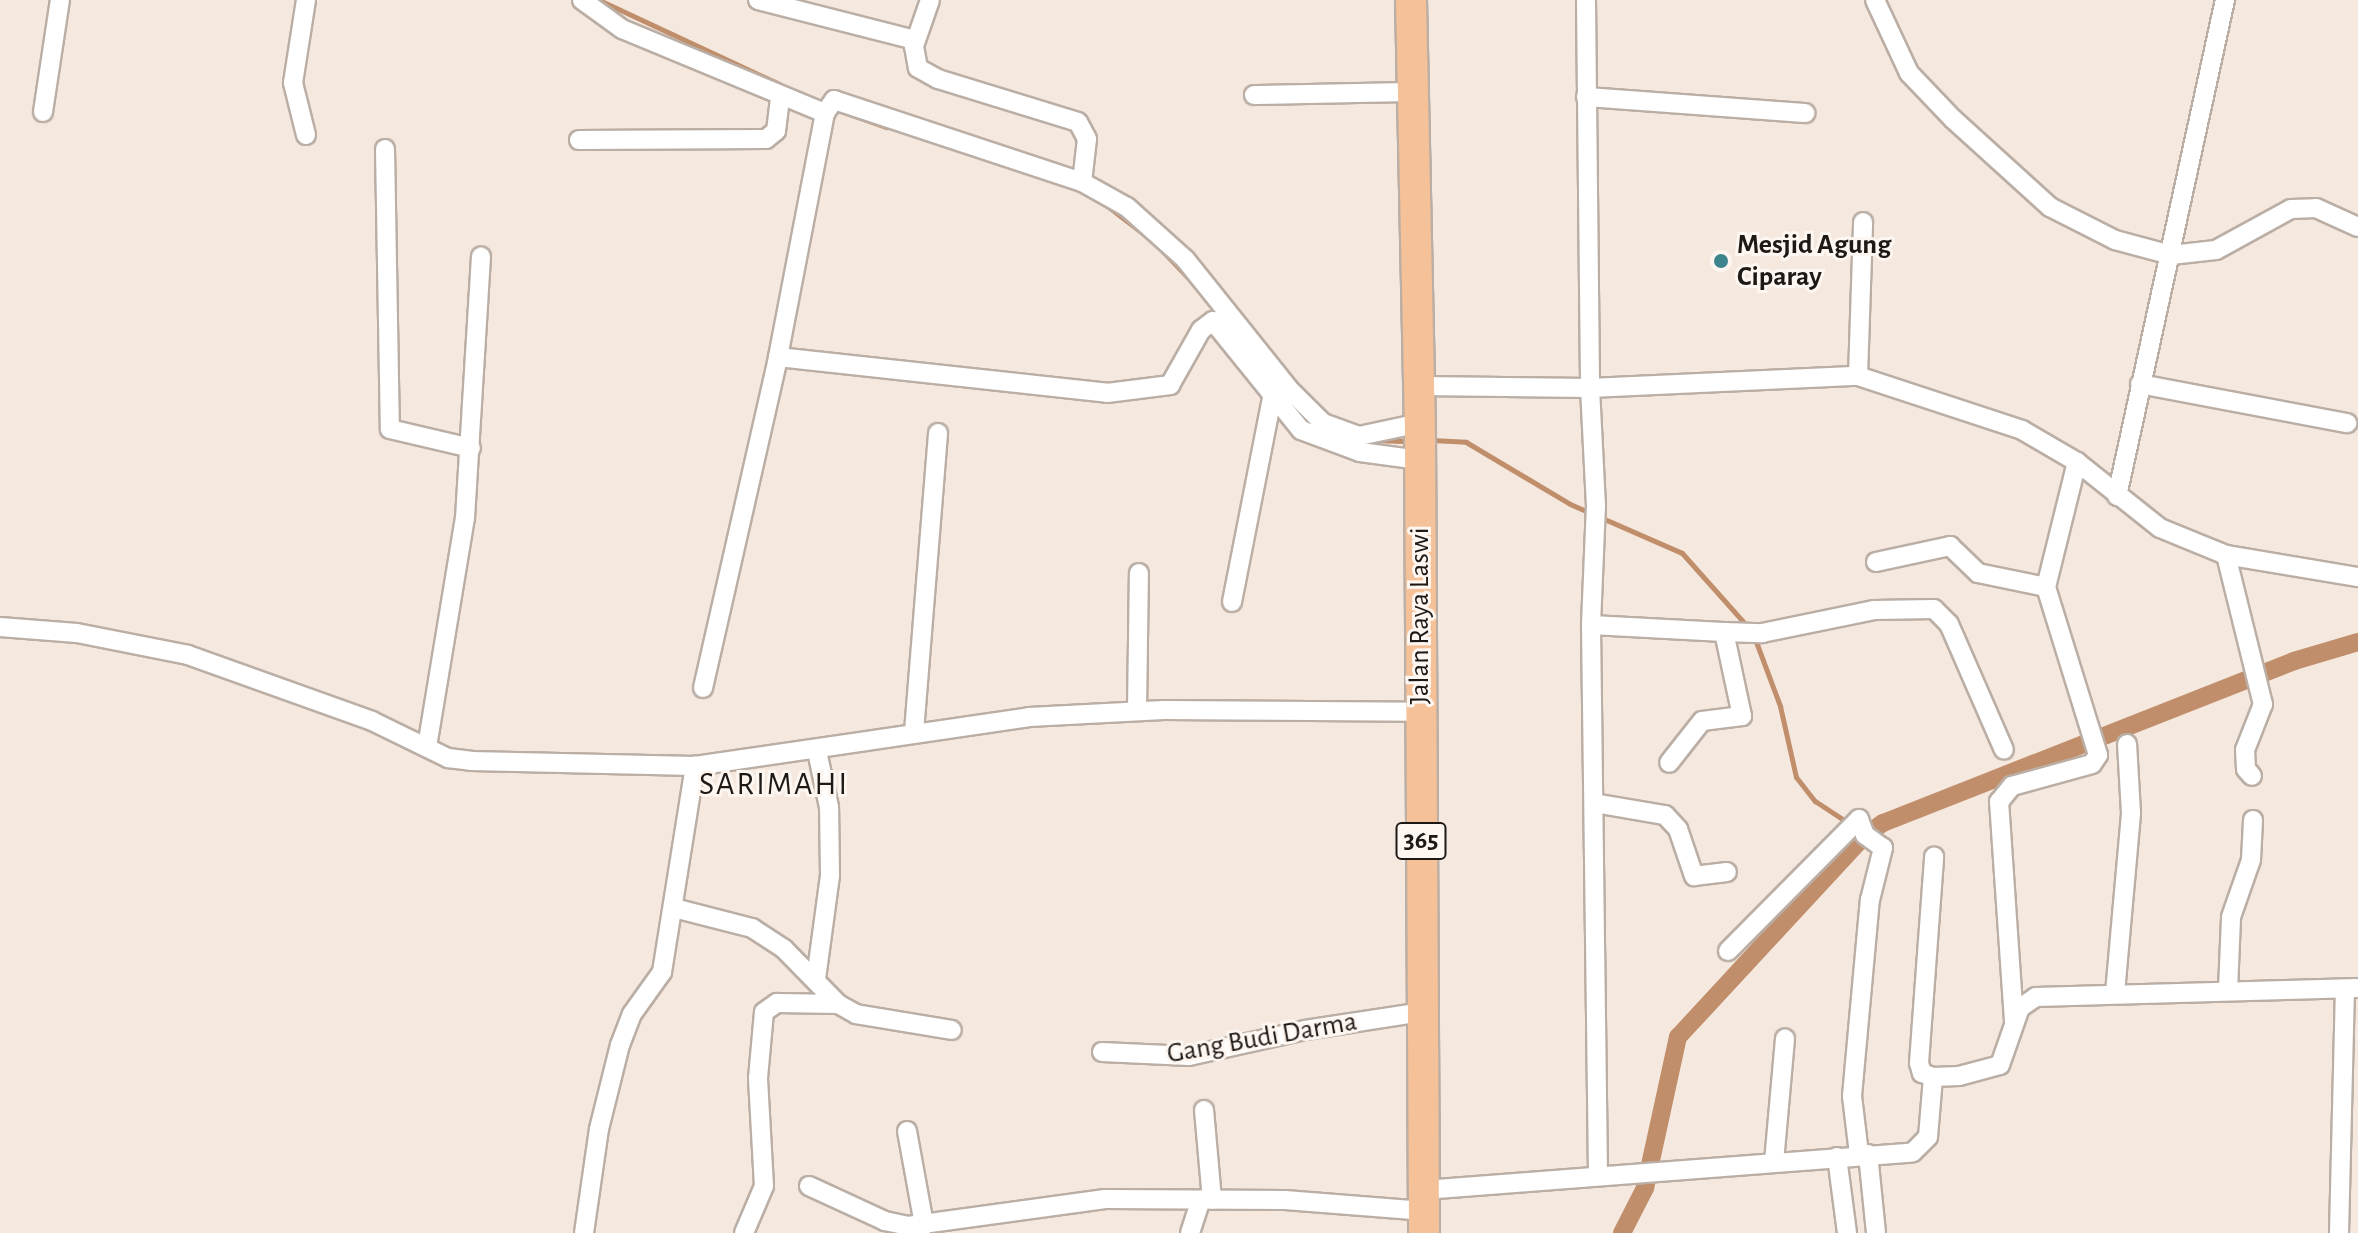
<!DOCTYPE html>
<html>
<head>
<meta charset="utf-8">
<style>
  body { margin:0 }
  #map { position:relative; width:2358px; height:1233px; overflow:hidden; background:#f5e8df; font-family:"Alegreya Sans",sans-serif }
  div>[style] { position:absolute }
  .stream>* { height:5px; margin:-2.5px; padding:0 2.5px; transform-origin:2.5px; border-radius:2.5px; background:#c08e6a }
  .canal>* { height:18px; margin:-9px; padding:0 9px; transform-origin:9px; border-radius:9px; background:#c08e6a }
  .roads { filter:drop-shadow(2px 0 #baaea5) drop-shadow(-2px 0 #baaea5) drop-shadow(0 2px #baaea5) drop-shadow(0 -2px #baaea5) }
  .street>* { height:18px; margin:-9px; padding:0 9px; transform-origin:9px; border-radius:9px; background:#fff }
  .primary>* { height:30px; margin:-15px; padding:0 15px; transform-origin:15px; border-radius:15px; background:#f4c198 }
  .dots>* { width:22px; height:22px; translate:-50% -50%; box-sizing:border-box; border:4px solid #fef6f1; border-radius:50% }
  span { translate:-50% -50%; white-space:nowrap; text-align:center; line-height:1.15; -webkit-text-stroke:6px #fef6f1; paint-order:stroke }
  .shield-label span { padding:2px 6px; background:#fef6f1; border:2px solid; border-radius:6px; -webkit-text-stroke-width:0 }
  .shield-label { font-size:26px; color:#1d1916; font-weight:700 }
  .poi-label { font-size:28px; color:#1d1916; font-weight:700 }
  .left { translate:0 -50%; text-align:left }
  .street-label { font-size:28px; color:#1d1916 }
  .quarter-label { font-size:32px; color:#1d1916; letter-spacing:2px }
</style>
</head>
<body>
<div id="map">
  <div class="stream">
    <div style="left:599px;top:0;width:199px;rotate:25deg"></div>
    <div style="left:843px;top:112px;width:46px;rotate:19.2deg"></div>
    <div style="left:1106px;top:205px;width:61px;rotate:37.6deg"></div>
    <div style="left:1154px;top:242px;width:57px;rotate:46.4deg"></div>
    <div style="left:1375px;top:440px;width:34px;rotate:2deg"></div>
    <div style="left:1431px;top:440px;width:35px;rotate:3deg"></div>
    <div style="left:1466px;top:442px;width:121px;rotate:30.8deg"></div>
    <div style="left:1570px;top:504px;width:122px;rotate:23.6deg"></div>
    <div style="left:1682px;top:553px;width:99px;rotate:48.3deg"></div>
    <div style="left:1755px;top:639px;width:72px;rotate:69.5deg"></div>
    <div style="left:1780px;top:706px;width:73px;rotate:77.3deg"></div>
    <div style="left:1796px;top:777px;width:31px;rotate:52deg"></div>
    <div style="left:1815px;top:801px;width:42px;rotate:33.3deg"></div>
  </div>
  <div class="canal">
    <div style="left:1622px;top:1233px;width:51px;rotate:-62.9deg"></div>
    <div style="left:1645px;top:1188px;width:155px;rotate:-77.7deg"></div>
    <div style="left:1678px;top:1037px;width:271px;rotate:-47.2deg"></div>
    <div style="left:1862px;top:838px;width:26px;rotate:-36deg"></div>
    <div style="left:1883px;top:823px;width:442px;rotate:-21.5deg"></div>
    <div style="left:2294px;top:661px;width:67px;rotate:-16.5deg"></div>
  </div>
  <div class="roads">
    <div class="street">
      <div style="left:582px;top:0;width:49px;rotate:35.9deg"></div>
      <div style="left:622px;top:29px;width:220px;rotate:22.5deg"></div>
      <div style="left:825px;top:113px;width:16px;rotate:-55deg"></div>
      <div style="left:834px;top:100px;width:261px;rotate:18.3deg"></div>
      <div style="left:1082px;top:182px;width:51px;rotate:29.1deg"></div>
      <div style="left:1127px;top:207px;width:78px;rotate:41.9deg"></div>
      <div style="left:1185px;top:259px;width:166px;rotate:51.3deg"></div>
      <div style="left:1289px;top:389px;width:48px;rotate:45deg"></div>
      <div style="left:1323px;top:423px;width:38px;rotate:20deg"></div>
      <div style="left:1359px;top:436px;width:62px;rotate:-12deg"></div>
      <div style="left:758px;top:0;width:162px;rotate:14.3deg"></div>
      <div style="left:930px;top:0;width:49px;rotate:109.2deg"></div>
      <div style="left:914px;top:46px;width:22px;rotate:80deg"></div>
      <div style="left:918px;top:68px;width:23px;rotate:29deg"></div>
      <div style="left:938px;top:79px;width:146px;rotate:17.1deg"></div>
      <div style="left:1078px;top:122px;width:19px;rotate:62deg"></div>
      <div style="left:1087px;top:139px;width:43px;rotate:96.6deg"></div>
      <div style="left:1586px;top:0;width:388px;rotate:89.4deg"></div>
      <div style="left:1590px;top:388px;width:117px;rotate:87.1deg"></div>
      <div style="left:1596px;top:505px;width:120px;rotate:92.4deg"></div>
      <div style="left:1591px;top:625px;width:548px;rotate:89.27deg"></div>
      <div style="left:1875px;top:0;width:81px;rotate:65deg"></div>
      <div style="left:1909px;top:73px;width:64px;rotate:46.3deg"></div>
      <div style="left:1953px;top:119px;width:131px;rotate:42.2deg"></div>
      <div style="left:2050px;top:207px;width:73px;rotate:26.9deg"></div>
      <div style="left:2115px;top:240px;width:58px;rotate:15deg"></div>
      <div style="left:2171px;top:255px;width:45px;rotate:-6.3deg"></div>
      <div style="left:2216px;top:250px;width:85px;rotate:-28.7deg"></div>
      <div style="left:2291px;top:209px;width:25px;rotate:-2deg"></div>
      <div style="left:2316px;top:208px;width:46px;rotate:24.3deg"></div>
      <div style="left:1254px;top:95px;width:158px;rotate:-1.1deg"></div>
      <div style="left:1586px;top:97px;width:220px;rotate:4.2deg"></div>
      <div style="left:43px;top:112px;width:113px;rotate:-81.4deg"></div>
      <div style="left:306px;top:135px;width:54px;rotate:-104deg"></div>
      <div style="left:293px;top:83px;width:84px;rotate:-81.1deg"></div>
      <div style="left:579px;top:140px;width:187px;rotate:-0.3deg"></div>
      <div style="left:766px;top:139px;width:13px;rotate:-39deg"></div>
      <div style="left:776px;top:131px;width:35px;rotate:-83deg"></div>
      <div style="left:385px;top:149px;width:280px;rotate:89deg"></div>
      <div style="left:390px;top:429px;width:83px;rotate:13.2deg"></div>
      <div style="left:778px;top:357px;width:248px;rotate:-79.1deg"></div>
      <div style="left:1858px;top:376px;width:154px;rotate:-88.1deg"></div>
      <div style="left:2140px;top:384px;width:211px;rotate:10.7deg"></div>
      <div style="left:1419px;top:386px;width:171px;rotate:0.7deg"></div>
      <div style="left:1590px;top:388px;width:268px;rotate:-2.6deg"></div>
      <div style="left:1858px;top:376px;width:173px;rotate:18.2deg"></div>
      <div style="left:2022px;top:430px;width:64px;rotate:30.2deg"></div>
      <div style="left:2077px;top:462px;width:106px;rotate:38.5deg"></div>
      <div style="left:2160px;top:528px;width:71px;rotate:22.2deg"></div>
      <div style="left:2226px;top:555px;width:134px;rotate:9.5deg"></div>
      <div style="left:2117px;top:496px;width:508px;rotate:-77.72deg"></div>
      <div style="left:2226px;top:555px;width:154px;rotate:76.1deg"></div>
      <div style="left:2263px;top:704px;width:49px;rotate:111.4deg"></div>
      <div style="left:2245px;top:750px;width:19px;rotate:87deg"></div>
      <div style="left:2246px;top:769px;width:9px;rotate:49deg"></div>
      <div style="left:1876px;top:562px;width:76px;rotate:-12.2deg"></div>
      <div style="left:1950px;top:546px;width:39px;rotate:44deg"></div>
      <div style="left:1978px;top:573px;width:69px;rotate:11.6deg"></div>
      <div style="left:2046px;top:587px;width:129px;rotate:-76.1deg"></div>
      <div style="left:1232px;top:602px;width:207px;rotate:-78.9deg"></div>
      <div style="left:1591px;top:625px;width:133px;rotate:3deg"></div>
      <div style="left:1724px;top:632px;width:86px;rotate:77.9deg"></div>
      <div style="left:1742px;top:716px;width:40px;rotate:172.9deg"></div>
      <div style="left:1702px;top:721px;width:53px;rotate:128.2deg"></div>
      <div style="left:0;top:627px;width:77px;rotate:4.5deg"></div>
      <div style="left:77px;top:633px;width:113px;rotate:11.2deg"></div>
      <div style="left:188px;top:655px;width:195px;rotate:19.7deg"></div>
      <div style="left:372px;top:721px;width:85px;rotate:26deg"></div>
      <div style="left:448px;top:758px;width:23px;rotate:7deg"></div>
      <div style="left:471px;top:761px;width:224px;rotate:1.3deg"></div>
      <div style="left:695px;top:766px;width:338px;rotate:-8.3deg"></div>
      <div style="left:1029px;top:717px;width:135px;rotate:-3deg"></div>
      <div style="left:1164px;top:710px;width:256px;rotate:0.4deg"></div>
      <div style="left:1724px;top:632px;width:38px;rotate:2deg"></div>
      <div style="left:1762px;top:633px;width:114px;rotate:-11.6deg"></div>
      <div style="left:1874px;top:610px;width:60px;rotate:-1deg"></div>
      <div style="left:1934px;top:609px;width:21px;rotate:45deg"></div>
      <div style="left:1949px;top:624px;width:137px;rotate:66.4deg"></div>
      <div style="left:703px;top:688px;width:339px;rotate:-77.2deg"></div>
      <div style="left:778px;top:357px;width:331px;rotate:6.2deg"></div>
      <div style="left:1107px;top:393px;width:64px;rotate:-7.2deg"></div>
      <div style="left:1170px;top:385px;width:63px;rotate:-60.6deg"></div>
      <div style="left:1201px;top:330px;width:15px;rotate:-37deg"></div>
      <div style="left:1213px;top:321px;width:140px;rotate:51.1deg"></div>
      <div style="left:1301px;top:430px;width:63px;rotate:20.4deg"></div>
      <div style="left:1360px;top:452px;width:60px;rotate:7.7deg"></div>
      <div style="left:1137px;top:711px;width:138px;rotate:-89.2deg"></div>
      <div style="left:914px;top:732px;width:300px;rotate:-85.4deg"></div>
      <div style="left:427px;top:747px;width:232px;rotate:-80.6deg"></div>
      <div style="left:465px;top:518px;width:262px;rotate:-86.5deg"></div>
      <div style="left:1594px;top:803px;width:72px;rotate:9.6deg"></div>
      <div style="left:1665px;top:815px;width:19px;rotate:47deg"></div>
      <div style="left:1678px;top:829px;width:50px;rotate:71.2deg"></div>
      <div style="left:1694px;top:876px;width:33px;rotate:-7deg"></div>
      <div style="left:674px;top:908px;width:81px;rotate:14.4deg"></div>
      <div style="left:752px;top:928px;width:38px;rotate:33deg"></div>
      <div style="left:784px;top:949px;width:77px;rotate:45.5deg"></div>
      <div style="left:838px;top:1004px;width:21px;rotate:29deg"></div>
      <div style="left:856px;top:1014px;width:97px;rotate:9.5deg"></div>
      <div style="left:1728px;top:951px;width:186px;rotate:-45.2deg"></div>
      <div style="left:816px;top:979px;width:105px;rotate:-82.3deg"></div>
      <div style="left:830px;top:875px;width:68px;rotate:-90.8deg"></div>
      <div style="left:829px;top:807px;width:57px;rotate:-102.1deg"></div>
      <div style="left:2228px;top:990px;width:73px;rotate:-87.6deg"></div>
      <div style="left:2231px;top:917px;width:60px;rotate:-70.7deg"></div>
      <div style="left:2251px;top:860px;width:40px;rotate:-87.1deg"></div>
      <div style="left:2115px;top:993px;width:181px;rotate:-84.9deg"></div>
      <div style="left:2131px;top:813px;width:69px;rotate:-93.3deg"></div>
      <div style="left:2014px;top:1021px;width:220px;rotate:-93.9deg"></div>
      <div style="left:1999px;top:802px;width:21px;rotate:-51deg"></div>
      <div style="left:2012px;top:786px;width:83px;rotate:-15.4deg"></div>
      <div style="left:2092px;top:764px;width:11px;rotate:-56deg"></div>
      <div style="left:2098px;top:755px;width:176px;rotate:-107.2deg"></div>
      <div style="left:1102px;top:1052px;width:87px;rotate:2.6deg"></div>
      <div style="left:1189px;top:1056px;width:119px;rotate:-12.6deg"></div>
      <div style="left:1305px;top:1030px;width:118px;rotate:-8.7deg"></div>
      <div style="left:1933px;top:1077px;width:12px;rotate:-160deg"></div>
      <div style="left:1922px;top:1073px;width:10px;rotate:-107deg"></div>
      <div style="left:1919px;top:1063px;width:207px;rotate:-85.8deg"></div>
      <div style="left:1204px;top:1110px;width:90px;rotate:84.9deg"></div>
      <div style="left:907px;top:1131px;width:96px;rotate:79.7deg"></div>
      <div style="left:1859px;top:1154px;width:58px;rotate:-96.9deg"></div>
      <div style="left:1852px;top:1096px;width:197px;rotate:-84.8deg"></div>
      <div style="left:1870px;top:900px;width:54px;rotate:-76deg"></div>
      <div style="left:1883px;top:848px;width:22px;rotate:-144deg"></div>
      <div style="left:1865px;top:835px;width:17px;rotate:-111deg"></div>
      <div style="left:1868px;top:1154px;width:79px;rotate:84.2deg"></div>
      <div style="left:1837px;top:1157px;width:77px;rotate:82.5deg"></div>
      <div style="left:1774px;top:1162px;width:124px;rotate:-84.9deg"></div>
      <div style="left:809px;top:1186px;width:84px;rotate:24.7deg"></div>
      <div style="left:885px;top:1221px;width:24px;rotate:12deg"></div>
      <div style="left:908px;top:1226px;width:199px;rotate:-7.8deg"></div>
      <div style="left:1105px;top:1199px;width:180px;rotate:0.3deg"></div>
      <div style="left:1285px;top:1200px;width:139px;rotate:4.5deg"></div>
      <div style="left:1424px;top:1190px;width:490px;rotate:-4.4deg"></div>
      <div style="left:1913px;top:1152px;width:21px;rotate:-45deg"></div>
      <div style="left:1928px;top:1137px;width:60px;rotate:-85.2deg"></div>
      <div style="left:1933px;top:1077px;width:26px;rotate:-2deg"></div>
      <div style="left:1959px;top:1076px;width:42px;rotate:-15deg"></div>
      <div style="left:2000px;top:1065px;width:60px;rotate:-70.7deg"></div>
      <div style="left:2020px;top:1008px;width:19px;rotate:-35deg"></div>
      <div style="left:2036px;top:997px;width:322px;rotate:-1.6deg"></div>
      <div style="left:584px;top:1233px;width:105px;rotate:-81.8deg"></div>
      <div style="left:599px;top:1129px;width:87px;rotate:-76deg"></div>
      <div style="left:620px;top:1045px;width:33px;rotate:-69deg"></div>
      <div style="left:632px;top:1014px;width:52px;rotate:-54.5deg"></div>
      <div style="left:662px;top:972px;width:209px;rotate:-80.9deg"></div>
      <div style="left:744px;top:1233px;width:51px;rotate:-66.9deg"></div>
      <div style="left:764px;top:1186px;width:108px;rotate:-93.2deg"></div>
      <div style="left:758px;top:1078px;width:66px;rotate:-84.8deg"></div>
      <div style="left:764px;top:1012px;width:16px;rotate:-35deg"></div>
      <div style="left:777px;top:1003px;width:61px;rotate:0.9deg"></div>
      <div style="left:1190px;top:1233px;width:35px;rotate:-72deg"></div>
      <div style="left:2339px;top:1233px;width:244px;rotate:-88.6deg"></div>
    </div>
    <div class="primary">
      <div style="left:1411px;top:0;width:433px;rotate:88.8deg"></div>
      <div style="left:1420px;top:433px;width:800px;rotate:89.71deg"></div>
    </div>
  </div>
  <div class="dots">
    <div style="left:1721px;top:261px;background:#3d848d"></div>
  </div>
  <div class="shield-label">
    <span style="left:1421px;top:841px">365</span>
  </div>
  <div class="poi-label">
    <span class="left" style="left:1737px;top:261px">Mesjid Agung<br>Ciparay</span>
  </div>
  <div class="street-label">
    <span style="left:1420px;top:616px;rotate:-90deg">Jalan Raya Laswi</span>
    <span style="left:1262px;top:1038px;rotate:-10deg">Gang Budi Darma</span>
  </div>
  <div class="quarter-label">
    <span style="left:774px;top:784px">SARIMAHI</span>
  </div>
</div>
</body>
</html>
